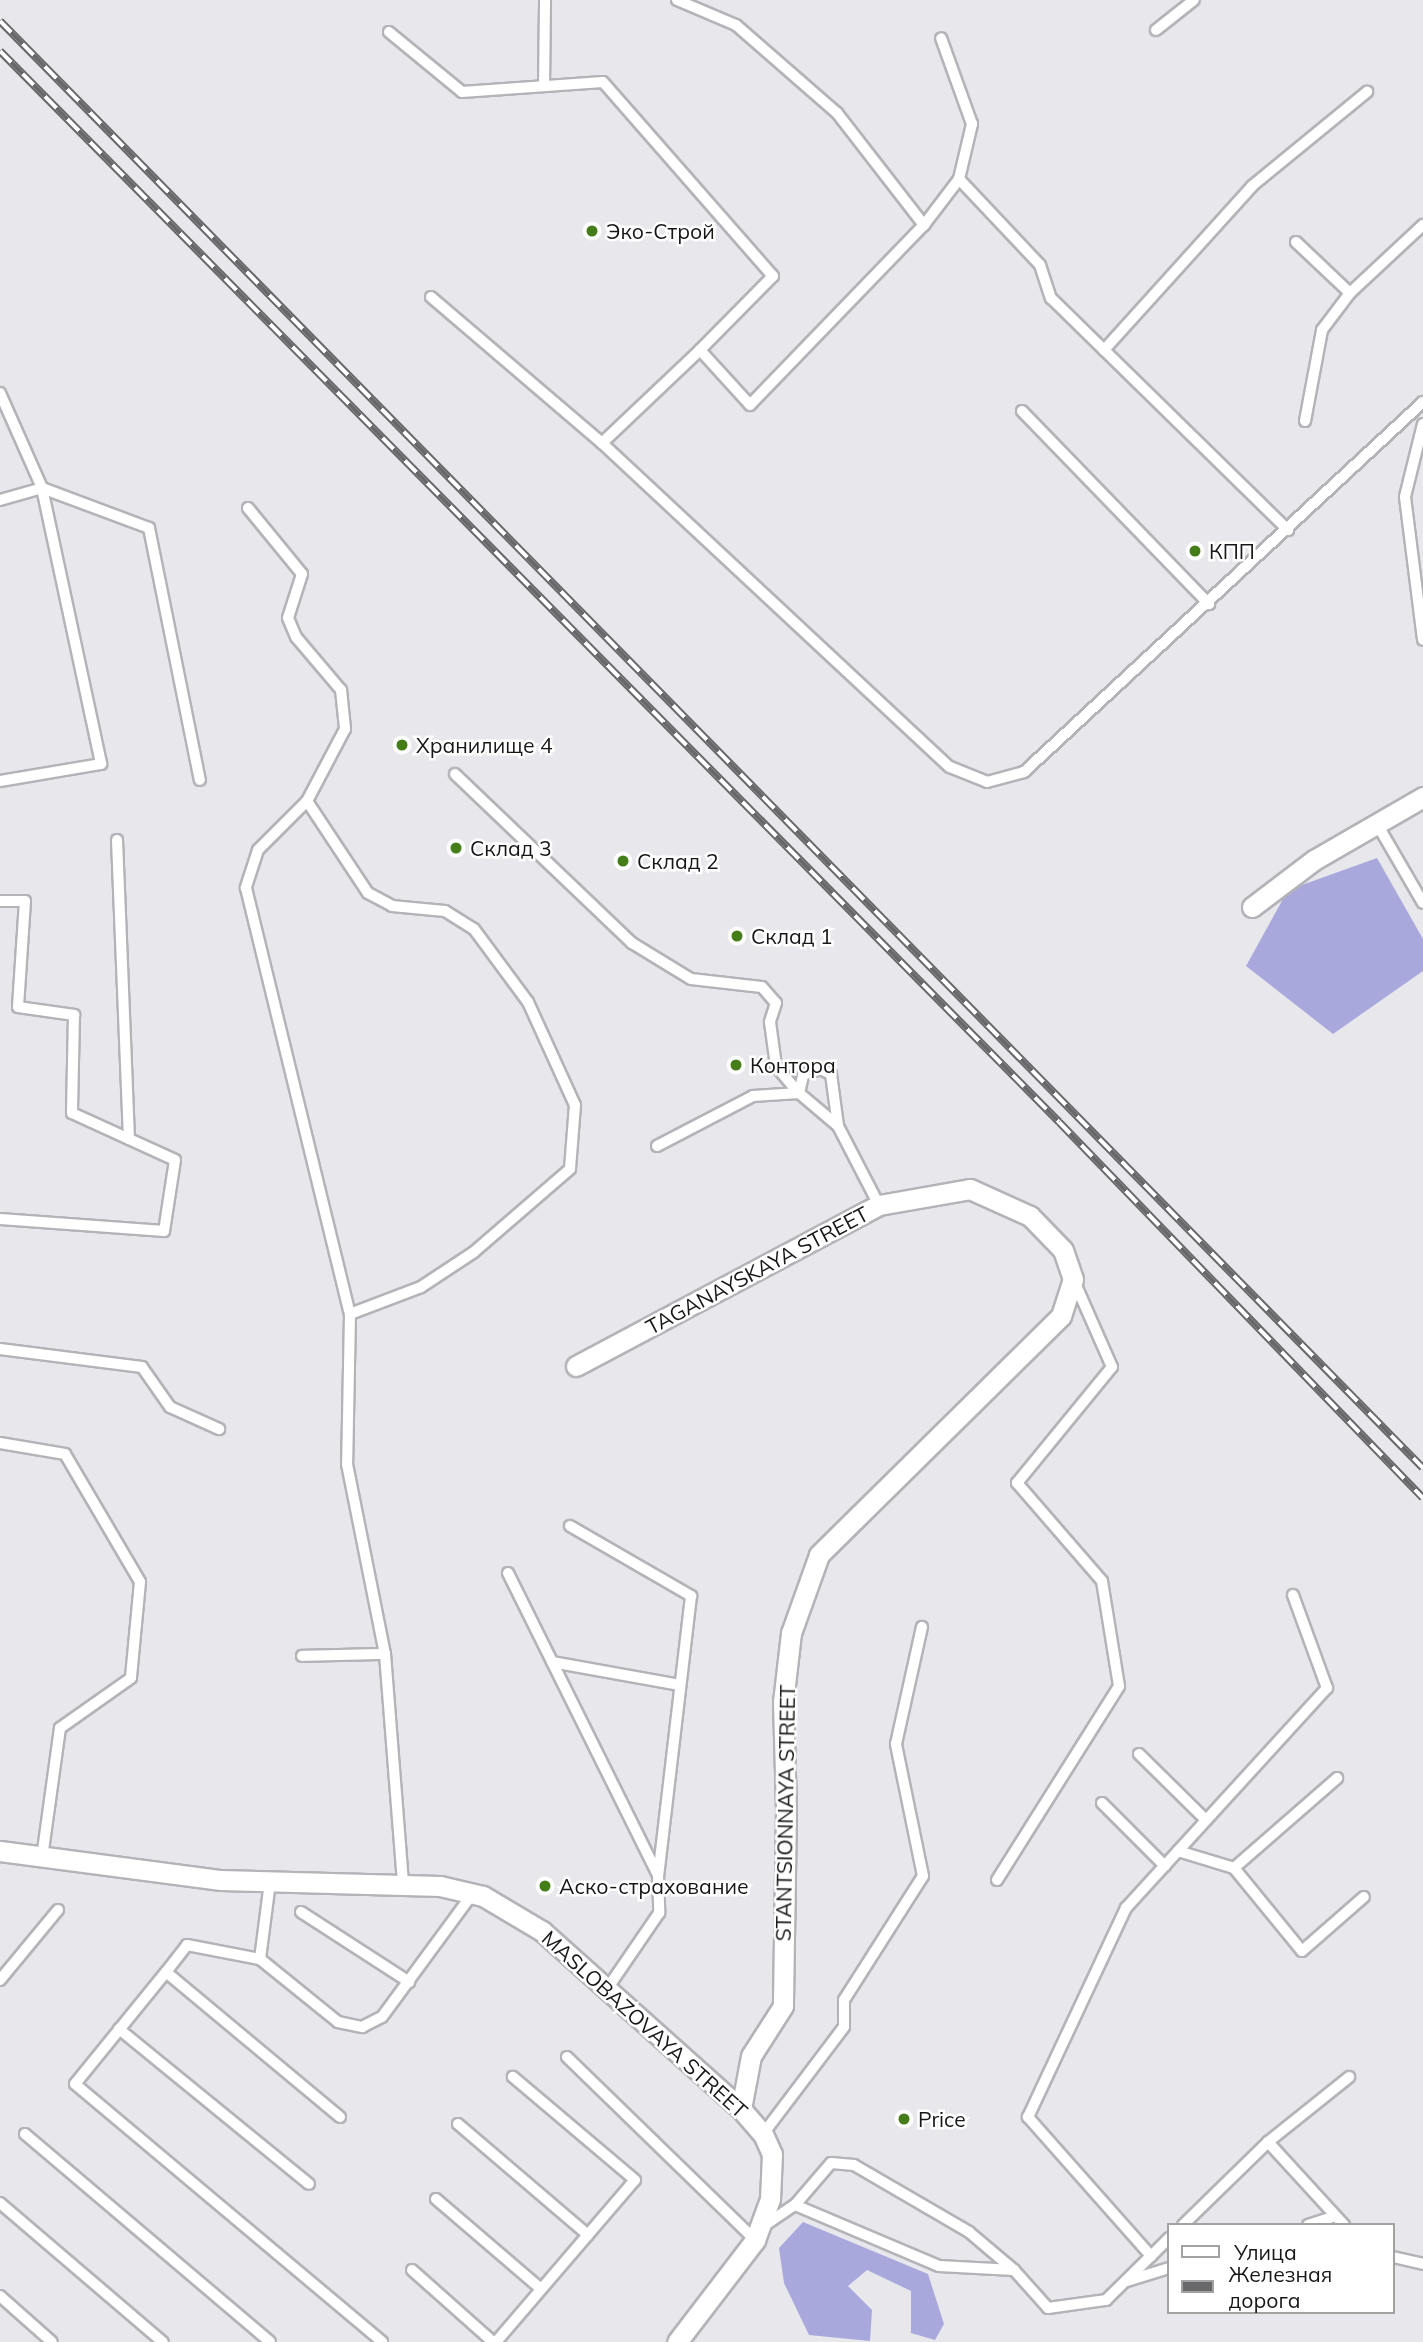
<!DOCTYPE html>
<html>
<head>
<meta charset="utf-8">
<style>
  body { margin:0 }
  #map { position:relative; width:1423px; height:2342px; overflow:hidden; background:#e7e7ec; font-family:Mulish,sans-serif }
  div>[style] { position:absolute }
  .forest>* { inset:0; background:#a9a8dd }
  .roads { filter:drop-shadow(2px 0 #b3b3b8) drop-shadow(-2px 0 #b3b3b8) drop-shadow(0 2px #b3b3b8) drop-shadow(0 -2px #b3b3b8) }
  .service>* { height:10px; margin:-5px; padding:0 5px; transform-origin:5px; border-radius:5px; background:#fff }
  .minor>* { height:19px; margin:-9.5px; padding:0 9.5px; transform-origin:9.5px; border-radius:9.5px; background:#fff }
  .rail>* { height:8px; margin-top:-4px; transform-origin:0; background:repeating-linear-gradient(90deg,#fff 0 16px,#68686b 0 32px); box-sizing:border-box; border-block:2px solid #68686b }
  .dots>* { width:19px; height:19px; translate:-50% -50%; box-sizing:border-box; border:4px solid #fff; border-radius:50% }
  span { translate:-50% -50%; white-space:nowrap; text-align:center; line-height:1.15; -webkit-text-stroke:5px #fff; paint-order:stroke }
  .poi-label { font-size:21px; color:#171719 }
  .left { translate:0 -50%; text-align:left }
  .street-label { font-size:21px; color:#171719 }
  .legend { position:absolute; left:1167px; top:2223px; width:228px; height:91px; box-sizing:border-box; background:#fff; border:2px solid #a2a2a3; margin:0; padding:9px 12px; list-style:none; font-size:21px; color:#171719 }
  .legend li { display:flex; align-items:center; gap:14px; height:35px }
  .legend b { width:35px; border:2px solid #a2a2a3 }
</style>
</head>
<body>
<div id="map">
  <div class="forest">
    <div style="clip-path:polygon(1377px 858px,1423px 939px,1423px 971px,1333px 1034px,1246px 966px,1288px 890px)"></div>
    <div style="clip-path:polygon(803px 2222px,928px 2274px,944px 2324px,935px 2340px,911px 2333px,911px 2291px,867px 2270px,848px 2286px,872px 2310px,870px 2341px,809px 2335px,784px 2283px,779px 2248px)"></div>
  </div>
  <div class="roads">
    <div class="service">
      <div style="left:677px;top:0;width:64px;rotate:23deg"></div>
      <div style="left:736px;top:25px;width:134px;rotate:41.1deg"></div>
      <div style="left:837px;top:113px;width:142px;rotate:52.2deg"></div>
      <div style="left:1156px;top:30px;width:48px;rotate:-38.3deg"></div>
      <div style="left:389px;top:32px;width:94px;rotate:39.4deg"></div>
      <div style="left:462px;top:92px;width:141px;rotate:-4.1deg"></div>
      <div style="left:603px;top:82px;width:258px;rotate:48.8deg"></div>
      <div style="left:773px;top:276px;width:104px;rotate:134.6deg"></div>
      <div style="left:544px;top:86px;width:86px;rotate:-89.3deg"></div>
      <div style="left:959px;top:179px;width:118px;rotate:46.7deg"></div>
      <div style="left:1040px;top:265px;width:35px;rotate:72deg"></div>
      <div style="left:1051px;top:298px;width:332px;rotate:44.4deg"></div>
      <div style="left:1296px;top:242px;width:74px;rotate:43.4deg"></div>
      <div style="left:431px;top:297px;width:225px;rotate:40.5deg"></div>
      <div style="left:602px;top:443px;width:135px;rotate:-43.5deg"></div>
      <div style="left:700px;top:350px;width:74px;rotate:47.7deg"></div>
      <div style="left:750px;top:405px;width:250px;rotate:-46deg"></div>
      <div style="left:924px;top:225px;width:58px;rotate:-52.7deg"></div>
      <div style="left:959px;top:179px;width:57px;rotate:-76.7deg"></div>
      <div style="left:972px;top:124px;width:91px;rotate:-109.8deg"></div>
      <div style="left:1104px;top:350px;width:221px;rotate:-47.9deg"></div>
      <div style="left:1252px;top:186px;width:149px;rotate:-39.3deg"></div>
      <div style="left:0;top:393px;width:104px;rotate:66.1deg"></div>
      <div style="left:42px;top:488px;width:282px;rotate:77.9deg"></div>
      <div style="left:101px;top:764px;width:102px;rotate:170.4deg"></div>
      <div style="left:1022px;top:411px;width:269px;rotate:45.9deg"></div>
      <div style="left:1305px;top:421px;width:93px;rotate:-79.4deg"></div>
      <div style="left:1322px;top:330px;width:46px;rotate:-52.9deg"></div>
      <div style="left:1350px;top:293px;width:100px;rotate:-43deg"></div>
      <div style="left:1423px;top:424px;width:75px;rotate:103.9deg"></div>
      <div style="left:1405px;top:497px;width:144px;rotate:82.8deg"></div>
      <div style="left:602px;top:443px;width:475px;rotate:43deg"></div>
      <div style="left:950px;top:767px;width:40px;rotate:22deg"></div>
      <div style="left:987px;top:782px;width:38px;rotate:-15deg"></div>
      <div style="left:1024px;top:772px;width:544px;rotate:-42.84deg"></div>
      <div style="left:0;top:500px;width:44px;rotate:-15.9deg"></div>
      <div style="left:42px;top:488px;width:114px;rotate:20.5deg"></div>
      <div style="left:149px;top:528px;width:257px;rotate:78.6deg"></div>
      <div style="left:248px;top:508px;width:85px;rotate:50.7deg"></div>
      <div style="left:302px;top:574px;width:46px;rotate:107.7deg"></div>
      <div style="left:288px;top:618px;width:21px;rotate:67deg"></div>
      <div style="left:296px;top:637px;width:70px;rotate:49.7deg"></div>
      <div style="left:341px;top:690px;width:39px;rotate:84deg"></div>
      <div style="left:345px;top:729px;width:81px;rotate:117.8deg"></div>
      <div style="left:307px;top:801px;width:110px;rotate:56.5deg"></div>
      <div style="left:368px;top:893px;width:27px;rotate:28deg"></div>
      <div style="left:392px;top:906px;width:53px;rotate:5.4deg"></div>
      <div style="left:445px;top:911px;width:34px;rotate:32deg"></div>
      <div style="left:474px;top:929px;width:91px;rotate:53.5deg"></div>
      <div style="left:528px;top:1002px;width:113px;rotate:65.5deg"></div>
      <div style="left:575px;top:1105px;width:64px;rotate:94.5deg"></div>
      <div style="left:570px;top:1169px;width:127px;rotate:139.2deg"></div>
      <div style="left:474px;top:1252px;width:64px;rotate:146.6deg"></div>
      <div style="left:421px;top:1287px;width:76px;rotate:159.2deg"></div>
      <div style="left:455px;top:774px;width:245px;rotate:43.7deg"></div>
      <div style="left:632px;top:943px;width:69px;rotate:31.4deg"></div>
      <div style="left:691px;top:979px;width:71px;rotate:6.4deg"></div>
      <div style="left:762px;top:987px;width:21px;rotate:49deg"></div>
      <div style="left:776px;top:1003px;width:20px;rotate:108deg"></div>
      <div style="left:770px;top:1022px;width:44px;rotate:82.2deg"></div>
      <div style="left:776px;top:1066px;width:35px;rotate:50deg"></div>
      <div style="left:307px;top:801px;width:69px;rotate:135deg"></div>
      <div style="left:258px;top:850px;width:40px;rotate:108deg"></div>
      <div style="left:246px;top:888px;width:439px;rotate:76.3deg"></div>
      <div style="left:350px;top:1314px;width:150px;rotate:91.1deg"></div>
      <div style="left:347px;top:1464px;width:194px;rotate:78.7deg"></div>
      <div style="left:385px;top:1654px;width:230px;rotate:85.5deg"></div>
      <div style="left:1377px;top:824px;width:91px;rotate:59.8deg"></div>
      <div style="left:117px;top:840px;width:299px;rotate:87.7deg"></div>
      <div style="left:0;top:901px;width:25px"></div>
      <div style="left:25px;top:901px;width:106px;rotate:93.8deg"></div>
      <div style="left:18px;top:1007px;width:57px;rotate:8.1deg"></div>
      <div style="left:74px;top:1015px;width:98px;rotate:91.2deg"></div>
      <div style="left:72px;top:1113px;width:113px;rotate:24.5deg"></div>
      <div style="left:175px;top:1160px;width:72px;rotate:98.8deg"></div>
      <div style="left:164px;top:1231px;width:164px;rotate:-175.8deg"></div>
      <div style="left:799px;top:1093px;width:18px;rotate:-77deg"></div>
      <div style="left:803px;top:1075px;width:18px;rotate:-19deg"></div>
      <div style="left:820px;top:1069px;width:12px;rotate:24deg"></div>
      <div style="left:831px;top:1074px;width:52px;rotate:82.3deg"></div>
      <div style="left:657px;top:1146px;width:108px;rotate:-27.5deg"></div>
      <div style="left:753px;top:1096px;width:46px;rotate:-3.7deg"></div>
      <div style="left:799px;top:1093px;width:51px;rotate:40.2deg"></div>
      <div style="left:838px;top:1126px;width:89px;rotate:62.6deg"></div>
      <div style="left:0;top:1349px;width:143px;rotate:7.2deg"></div>
      <div style="left:142px;top:1367px;width:49px;rotate:55deg"></div>
      <div style="left:170px;top:1407px;width:54px;rotate:24.2deg"></div>
      <div style="left:0;top:1443px;width:66px;rotate:9.6deg"></div>
      <div style="left:65px;top:1454px;width:148px;rotate:59.6deg"></div>
      <div style="left:140px;top:1582px;width:96px;rotate:95.4deg"></div>
      <div style="left:131px;top:1678px;width:87px;rotate:144.8deg"></div>
      <div style="left:60px;top:1728px;width:130px;rotate:97.9deg"></div>
      <div style="left:570px;top:1526px;width:140px;rotate:30deg"></div>
      <div style="left:691px;top:1596px;width:281px;rotate:96.7deg"></div>
      <div style="left:508px;top:1573px;width:337px;rotate:63.6deg"></div>
      <div style="left:658px;top:1875px;width:38px;rotate:88deg"></div>
      <div style="left:659px;top:1913px;width:88px;rotate:124.4deg"></div>
      <div style="left:302px;top:1656px;width:83px;rotate:-1.4deg"></div>
      <div style="left:552px;top:1662px;width:130px;rotate:10.2deg"></div>
      <div style="left:1139px;top:1754px;width:94px;rotate:44.6deg"></div>
      <div style="left:1102px;top:1803px;width:89px;rotate:45deg"></div>
      <div style="left:1178px;top:1851px;width:59px;rotate:16.9deg"></div>
      <div style="left:1234px;top:1868px;width:107px;rotate:50.7deg"></div>
      <div style="left:1302px;top:1951px;width:82px;rotate:-41.1deg"></div>
      <div style="left:1234px;top:1868px;width:137px;rotate:-41.1deg"></div>
      <div style="left:997px;top:1880px;width:229px;rotate:-57.8deg"></div>
      <div style="left:1119px;top:1686px;width:106px;rotate:-99.2deg"></div>
      <div style="left:1102px;top:1581px;width:130px;rotate:-130.9deg"></div>
      <div style="left:1017px;top:1483px;width:150px;rotate:-50.7deg"></div>
      <div style="left:1112px;top:1367px;width:94px;rotate:-113.8deg"></div>
      <div style="left:270px;top:1882px;width:78px;rotate:97.4deg"></div>
      <div style="left:260px;top:1959px;width:100px;rotate:38.9deg"></div>
      <div style="left:338px;top:2022px;width:25px;rotate:12deg"></div>
      <div style="left:362px;top:2027px;width:22px;rotate:-27deg"></div>
      <div style="left:382px;top:2017px;width:154px;rotate:-53.7deg"></div>
      <div style="left:301px;top:1912px;width:129px;rotate:32.9deg"></div>
      <div style="left:166px;top:1972px;width:34px;rotate:-52deg"></div>
      <div style="left:187px;top:1945px;width:74px;rotate:10.9deg"></div>
      <div style="left:0;top:1980px;width:91px;rotate:-50.4deg"></div>
      <div style="left:119px;top:2029px;width:245px;rotate:39.2deg"></div>
      <div style="left:567px;top:2057px;width:262px;rotate:44.2deg"></div>
      <div style="left:340px;top:2117px;width:226px;rotate:-140.2deg"></div>
      <div style="left:166px;top:1972px;width:144px;rotate:129.1deg"></div>
      <div style="left:75px;top:2084px;width:401px;rotate:40deg"></div>
      <div style="left:458px;top:2124px;width:171px;rotate:40.5deg"></div>
      <div style="left:25px;top:2134px;width:321px;rotate:40.3deg"></div>
      <div style="left:763px;top:2134px;width:134px;rotate:-52.9deg"></div>
      <div style="left:844px;top:2027px;width:27px;rotate:-90deg"></div>
      <div style="left:844px;top:2000px;width:147px;rotate:-57.5deg"></div>
      <div style="left:923px;top:1876px;width:135px;rotate:-101.6deg"></div>
      <div style="left:896px;top:1744px;width:120px;rotate:-77.5deg"></div>
      <div style="left:1268px;top:2142px;width:104px;rotate:-38.7deg"></div>
      <div style="left:436px;top:2199px;width:138px;rotate:40.6deg"></div>
      <div style="left:0;top:2203px;width:214px;rotate:40.5deg"></div>
      <div style="left:795px;top:2205px;width:156px;rotate:23deg"></div>
      <div style="left:939px;top:2266px;width:75px;rotate:3.1deg"></div>
      <div style="left:1183px;top:2225px;width:119px;rotate:-44.3deg"></div>
      <div style="left:1268px;top:2142px;width:113px;rotate:47.5deg"></div>
      <div style="left:1308px;top:2225px;width:29px;rotate:-18deg"></div>
      <div style="left:762px;top:2227px;width:40px;rotate:-34deg"></div>
      <div style="left:795px;top:2205px;width:55px;rotate:-49.4deg"></div>
      <div style="left:831px;top:2163px;width:23px;rotate:5deg"></div>
      <div style="left:854px;top:2165px;width:133px;rotate:30.2deg"></div>
      <div style="left:969px;top:2232px;width:59px;rotate:40.2deg"></div>
      <div style="left:1014px;top:2270px;width:51px;rotate:48.2deg"></div>
      <div style="left:1048px;top:2308px;width:59px;rotate:-7.9deg"></div>
      <div style="left:1106px;top:2300px;width:63px;rotate:-44.4deg"></div>
      <div style="left:1169px;top:2238px;width:25px;rotate:135deg"></div>
      <div style="left:1151px;top:2256px;width:186px;rotate:-131.5deg"></div>
      <div style="left:1028px;top:2117px;width:231px;rotate:-64.9deg"></div>
      <div style="left:1126px;top:1908px;width:298px;rotate:-47.6deg"></div>
      <div style="left:1327px;top:1688px;width:99px;rotate:-110.1deg"></div>
      <div style="left:1393px;top:2257px;width:31px;rotate:13deg"></div>
      <div style="left:412px;top:2270px;width:108px;rotate:41.6deg"></div>
      <div style="left:1127px;top:2281px;width:44px;rotate:-17.2deg"></div>
      <div style="left:0;top:2296px;width:69px;rotate:41.5deg"></div>
      <div style="left:496px;top:2342px;width:213px;rotate:-49.4deg"></div>
      <div style="left:635px;top:2180px;width:160px;rotate:-139.8deg"></div>
    </div>
    <div class="minor">
      <div style="left:1252px;top:907px;width:78px;rotate:-37.2deg"></div>
      <div style="left:1314px;top:860px;width:126px;rotate:-30deg"></div>
      <div style="left:576px;top:1366px;width:343px;rotate:-28deg"></div>
      <div style="left:879px;top:1205px;width:92px;rotate:-10deg"></div>
      <div style="left:970px;top:1189px;width:66px;rotate:24.2deg"></div>
      <div style="left:1030px;top:1216px;width:47px;rotate:45.9deg"></div>
      <div style="left:1063px;top:1250px;width:31px;rotate:71deg"></div>
      <div style="left:1073px;top:1279px;width:39px;rotate:108deg"></div>
      <div style="left:1061px;top:1316px;width:340px;rotate:135.4deg"></div>
      <div style="left:819px;top:1555px;width:83px;rotate:109.7deg"></div>
      <div style="left:791px;top:1633px;width:69px;rotate:96.6deg"></div>
      <div style="left:783px;top:1702px;width:108px;rotate:88.4deg"></div>
      <div style="left:786px;top:1810px;width:196px;rotate:90.9deg"></div>
      <div style="left:783px;top:2006px;width:59px;rotate:122.6deg"></div>
      <div style="left:751px;top:2056px;width:54px;rotate:100.7deg"></div>
      <div style="left:0;top:1851px;width:223px;rotate:7.5deg"></div>
      <div style="left:221px;top:1880px;width:219px;rotate:1.6deg"></div>
      <div style="left:440px;top:1886px;width:44px;rotate:13.1deg"></div>
      <div style="left:483px;top:1896px;width:69px;rotate:30.7deg"></div>
      <div style="left:542px;top:1931px;width:267px;rotate:41.8deg"></div>
      <div style="left:741px;top:2109px;width:33px;rotate:49deg"></div>
      <div style="left:763px;top:2134px;width:22px;rotate:66deg"></div>
      <div style="left:772px;top:2154px;width:45px;rotate:92.5deg"></div>
      <div style="left:770px;top:2199px;width:44px;rotate:110.1deg"></div>
      <div style="left:755px;top:2240px;width:128px;rotate:127.4deg"></div>
    </div>
  </div>
  <div class="rail">
    <div style="left:0;top:21px;width:2029px;rotate:45.48deg"></div>
    <div style="left:0;top:51px;width:1506px;rotate:45.32deg"></div>
    <div style="left:1059px;top:1122px;width:523px;rotate:45.93deg"></div>
  </div>
  <div class="dots">
    <div style="left:592px;top:231px;background:#447e19"></div>
    <div style="left:1195px;top:551px;background:#447e19"></div>
    <div style="left:402px;top:745px;background:#447e19"></div>
    <div style="left:456px;top:848px;background:#447e19"></div>
    <div style="left:623px;top:861px;background:#447e19"></div>
    <div style="left:737px;top:936px;background:#447e19"></div>
    <div style="left:736px;top:1065px;background:#447e19"></div>
    <div style="left:545px;top:1886px;background:#447e19"></div>
    <div style="left:904px;top:2119px;background:#447e19"></div>
  </div>
  <div class="poi-label">
    <span class="left" style="left:606px;top:231px">Эко-Строй</span>
    <span class="left" style="left:1209px;top:551px">КПП</span>
    <span class="left" style="left:416px;top:745px">Хранилище 4</span>
    <span class="left" style="left:470px;top:848px">Склад 3</span>
    <span class="left" style="left:637px;top:861px">Склад 2</span>
    <span class="left" style="left:751px;top:936px">Склад 1</span>
    <span class="left" style="left:750px;top:1065px">Контора</span>
    <span class="left" style="left:559px;top:1886px">Аско-страхование</span>
    <span class="left" style="left:918px;top:2119px">Price</span>
  </div>
  <div class="street-label">
    <span style="left:757px;top:1270px;rotate:-28deg">TAGANAYSKAYA STREET</span>
    <span style="left:785px;top:1813px;rotate:-89deg">STANTSIONNAYA STREET</span>
    <span style="left:645px;top:2024px;rotate:42deg">MASLOBAZOVAYA STREET</span>
  </div>
  <ul class="legend">
  <li><b style="height:9px;background:#fff"></b>Улица</li>
  <li><b style="height:9px;background:#68686b"></b>Железная дорога</li>
  </ul>
</div>
</body>
</html>
